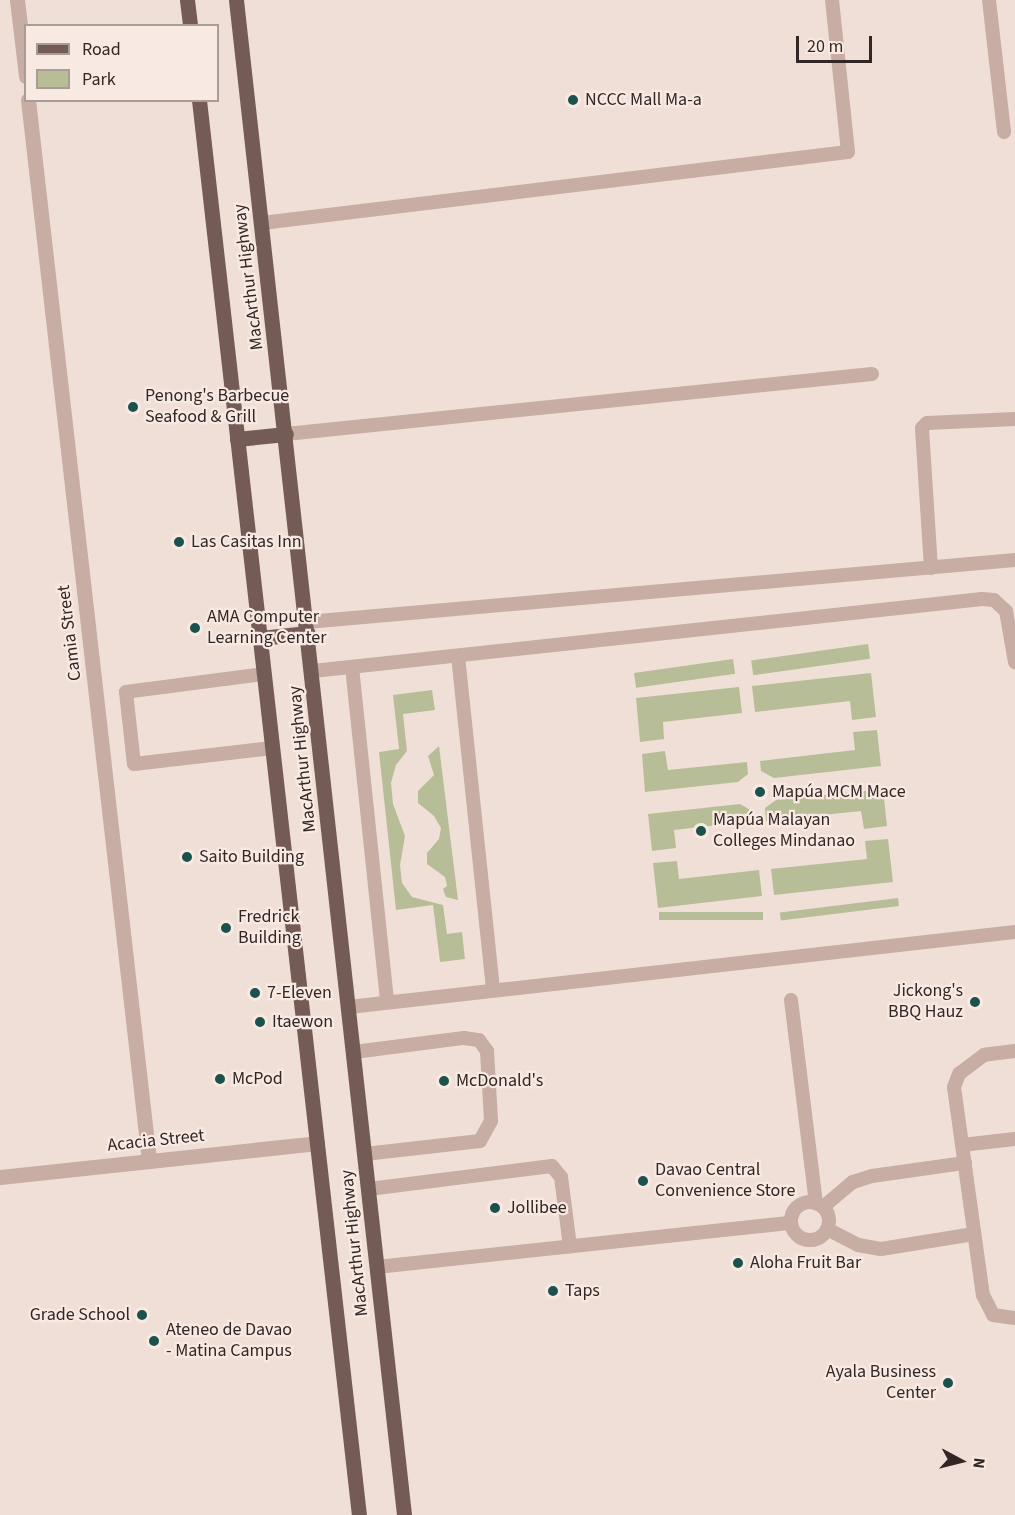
<!DOCTYPE html>
<html>
<head>
<meta charset="utf-8">
<style>
  body { margin:0 }
  #map { position:relative; width:1015px; height:1515px; overflow:hidden; background:#f0dfd6; font-family:"Source Sans 3",sans-serif }
  div>[style] { position:absolute }
  .green>* { inset:0; background:#b7be97; transform-origin:0 0 }
  .service>* { height:14px; margin:-7px; padding:0 7px; transform-origin:7px; border-radius:7px; background:#c7ada3 }
  .service>.ring { margin:-7px; padding:0; box-sizing:content-box; background:none; border:14px solid #c7ada3; border-radius:50% }
  .minor>* { height:15px; margin:-7.5px; padding:0 7.5px; transform-origin:7.5px; border-radius:7.5px; background:#c7ada3 }
  .tertiary>* { height:15px; margin:-7.5px; padding:0 7.5px; transform-origin:7.5px; border-radius:7.5px; background:#c7ada3 }
  .primary>* { height:15px; margin:-7.5px; padding:0 7.5px; transform-origin:7.5px; border-radius:7.5px; background:#745b56 }
  .dots>* { width:16px; height:16px; translate:-50% -50%; box-sizing:border-box; border:3px solid #f8eae2; border-radius:50% }
  span { translate:-50% -50%; white-space:nowrap; text-align:center; line-height:1.15; -webkit-text-stroke:4.5px #f8eae2; paint-order:stroke }
  .poi-label { font-size:18px; color:#322725 }
  .left { translate:0 -50%; text-align:left }
  .right { translate:-100% -50%; text-align:right }
  .street-label { font-size:18px; color:#322725 }
  .legend { position:absolute; left:24px; top:24px; width:195px; height:78px; box-sizing:border-box; background:#f8eae2; border:2px solid #a99c96; margin:0; padding:8px 10px; list-style:none; font-size:18px; color:#322725 }
  .legend li { display:flex; align-items:center; gap:12px; height:30px }
  .legend b { width:30px; border:2px solid #a99c96 }
  .north { position:absolute; left:931px; top:1431px; width:60px; height:60px; -webkit-text-stroke:4px #f8eae2; paint-order:stroke; rotate:97deg; font-size:16px; font-weight:700; line-height:24px; text-align:center; color:#322725 }
  .north::after { content:''; display:block; margin:auto; width:21px; height:27px; background:#322725; clip-path:polygon(50% 0,100% 100%,50% 72%,0 100%) }
  .scale { position:absolute; left:796px; top:36px; width:76px; height:27px; box-sizing:border-box; border:3px solid #322725; border-top:0; padding-left:8px; font-size:18px; line-height:21px; white-space:nowrap; color:#322725; -webkit-text-stroke:4px #f8eae2; paint-order:stroke }
</style>
</head>
<body>
<div id="map">
  <div class="green">
    <div style="left:868px;top:644px;width:15px;height:118px;rotate:82deg"></div>
    <div style="left:733px;top:659px;width:15px;height:100px;rotate:82deg"></div>
    <div style="clip-path:polygon(871px 673px,876px 717px,852px 720px,850px 701px,755px 712px,752px 686px)"></div>
    <div style="clip-path:polygon(739px 687px,742px 713px,663px 722px,664px 739px,640px 742px,636px 698px)"></div>
    <div style="clip-path:polygon(432px 690px,435px 710px,403px 714px,407px 751px,396px 765px,391px 783px,393px 804px,405px 836px,400px 865px,402px 883px,412px 897px,443px 905px,447px 934px,462px 932px,465px 959px,440px 962px,433px 905px,396px 910px,379px 752px,399px 749px,393px 695px)"></div>
    <div style="clip-path:polygon(877px 730px,881px 766px,774px 778px,761px 771px,760px 761px,855px 750px,853px 732px)"></div>
    <div style="clip-path:polygon(439px 746px,458px 900px,446px 897px,443px 889px,447px 886px,445px 877px,427px 864px,427px 853px,439px 839px,441px 828px,434px 816px,418px 803px,418px 791px,434px 775px,428px 756px)"></div>
    <div style="clip-path:polygon(665px 751px,668px 770px,747px 762px,748px 774px,738px 782px,645px 792px,642px 754px)"></div>
    <div style="clip-path:polygon(883px 789px,887px 826px,864px 829px,861px 811px,766px 821px,765px 808px,776px 800px)"></div>
    <div style="clip-path:polygon(740px 804px,752px 811px,754px 821px,674px 830px,676px 848px,652px 851px,648px 814px)"></div>
    <div style="clip-path:polygon(888px 839px,893px 882px,774px 895px,771px 869px,867px 859px,865px 841px)"></div>
    <div style="clip-path:polygon(677px 861px,679px 879px,759px 870px,762px 896px,658px 908px,653px 863px)"></div>
    <div style="left:898px;top:898px;width:8px;height:119px;rotate:83deg"></div>
    <div style="left:763px;top:912px;width:8px;height:104px;rotate:90deg"></div>
  </div>
  <div class="service">
    <div style="left:989px;top:0;width:133px;rotate:83.5deg"></div>
    <div style="left:262px;top:223px;width:590px;rotate:-6.91deg"></div>
    <div style="left:848px;top:152px;width:153px;rotate:-96deg"></div>
    <div style="left:286px;top:434px;width:589px;rotate:-5.85deg"></div>
    <div style="left:931px;top:568px;width:140px;rotate:-93.7deg"></div>
    <div style="left:922px;top:428px;width:7px;rotate:-45deg"></div>
    <div style="left:927px;top:423px;width:88px;rotate:-2.6deg"></div>
    <div style="left:307px;top:622px;width:711px;rotate:-5deg"></div>
    <div style="left:458px;top:656px;width:335px;rotate:84deg"></div>
    <div style="left:352px;top:667px;width:336px;rotate:84deg"></div>
    <div style="left:313px;top:671px;width:673px;rotate:-6.14deg"></div>
    <div style="left:982px;top:599px;width:12px;rotate:5deg"></div>
    <div style="left:994px;top:600px;width:16px;rotate:43deg"></div>
    <div style="left:1006px;top:611px;width:52px;rotate:80deg"></div>
    <div style="left:264px;top:674px;width:139px;rotate:172.6deg"></div>
    <div style="left:126px;top:692px;width:72px;rotate:83.7deg"></div>
    <div style="left:134px;top:764px;width:139px;rotate:-6.6deg"></div>
    <div style="left:791px;top:1000px;width:205px;rotate:83deg"></div>
    <div style="left:349px;top:1007px;width:670px;rotate:-6.43deg"></div>
    <div style="left:1015px;top:1051px;width:31px;rotate:173deg"></div>
    <div style="left:984px;top:1055px;width:31px;rotate:143deg"></div>
    <div style="left:959px;top:1074px;width:14px;rotate:111deg"></div>
    <div style="left:954px;top:1087px;width:210px;rotate:82.1deg"></div>
    <div style="left:983px;top:1295px;width:22px;rotate:63deg"></div>
    <div style="left:993px;top:1315px;width:22px;rotate:8deg"></div>
    <div style="left:354px;top:1052px;width:111px;rotate:-7.3deg"></div>
    <div style="left:464px;top:1038px;width:15px;rotate:8deg"></div>
    <div style="left:479px;top:1040px;width:14px;rotate:54deg"></div>
    <div style="left:487px;top:1051px;width:70px;rotate:86.7deg"></div>
    <div style="left:491px;top:1121px;width:23px;rotate:119deg"></div>
    <div style="left:480px;top:1141px;width:116px;rotate:173.6deg"></div>
    <div style="left:962px;top:1145px;width:53px;rotate:-6.5deg"></div>
    <div style="left:369px;top:1189px;width:184px;rotate:-7.2deg"></div>
    <div style="left:552px;top:1166px;width:14px;rotate:51deg"></div>
    <div style="left:561px;top:1177px;width:70px;rotate:82.6deg"></div>
    <div class="ring" style="left:791px;top:1202px;width:24px;height:24px"></div>
    <div style="left:823px;top:1207px;width:39px;rotate:-40deg"></div>
    <div style="left:853px;top:1182px;width:20px;rotate:-18deg"></div>
    <div style="left:872px;top:1176px;width:94px;rotate:-8deg"></div>
    <div style="left:827px;top:1229px;width:35px;rotate:27deg"></div>
    <div style="left:858px;top:1245px;width:23px;rotate:10deg"></div>
    <div style="left:881px;top:1249px;width:94px;rotate:-9.2deg"></div>
    <div style="left:377px;top:1267px;width:416px;rotate:-6.1deg"></div>
  </div>
  <div class="minor">
    <div style="left:17px;top:0;width:77px;rotate:83.2deg"></div>
    <div style="left:28px;top:100px;width:1068px;rotate:83.49deg"></div>
  </div>
  <div class="tertiary">
    <div style="left:0;top:1177px;width:319px;rotate:-6.1deg"></div>
  </div>
  <div class="primary">
    <div style="left:187px;top:0;width:26px;rotate:83deg"></div>
    <div style="left:236px;top:0;width:1524px;rotate:83.67deg"></div>
    <div style="left:199px;top:100px;width:1424px;rotate:83.55deg"></div>
    <div style="left:237px;top:439px;width:49px;rotate:-5.8deg"></div>
    <div style="left:260px;top:638px;width:48px;rotate:-5.9deg"></div>
  </div>
  <div class="dots">
    <div style="left:573px;top:100px;background:#1c524d"></div>
    <div style="left:133px;top:407px;background:#1c524d"></div>
    <div style="left:179px;top:542px;background:#1c524d"></div>
    <div style="left:195px;top:628px;background:#1c524d"></div>
    <div style="left:760px;top:792px;background:#1c524d"></div>
    <div style="left:701px;top:831px;background:#1c524d"></div>
    <div style="left:187px;top:857px;background:#1c524d"></div>
    <div style="left:226px;top:928px;background:#1c524d"></div>
    <div style="left:255px;top:993px;background:#1c524d"></div>
    <div style="left:975px;top:1002px;background:#1c524d"></div>
    <div style="left:260px;top:1022px;background:#1c524d"></div>
    <div style="left:220px;top:1079px;background:#1c524d"></div>
    <div style="left:444px;top:1081px;background:#1c524d"></div>
    <div style="left:643px;top:1181px;background:#1c524d"></div>
    <div style="left:495px;top:1208px;background:#1c524d"></div>
    <div style="left:738px;top:1263px;background:#1c524d"></div>
    <div style="left:553px;top:1291px;background:#1c524d"></div>
    <div style="left:142px;top:1315px;background:#1c524d"></div>
    <div style="left:154px;top:1341px;background:#1c524d"></div>
    <div style="left:948px;top:1383px;background:#1c524d"></div>
  </div>
  <div class="poi-label">
    <span class="left" style="left:585px;top:100px">NCCC Mall Ma-a</span>
    <span class="left" style="left:145px;top:407px">Penong's Barbecue<br>Seafood &amp; Grill</span>
    <span class="left" style="left:191px;top:542px">Las Casitas Inn</span>
    <span class="left" style="left:207px;top:628px">AMA Computer<br>Learning Center</span>
    <span class="left" style="left:772px;top:792px">Mapúa MCM Mace</span>
    <span class="left" style="left:713px;top:831px">Mapúa Malayan<br>Colleges Mindanao</span>
    <span class="left" style="left:199px;top:857px">Saito Building</span>
    <span class="left" style="left:238px;top:928px">Fredrick<br>Building</span>
    <span class="right" style="left:963px;top:1002px">Jickong's<br>BBQ Hauz</span>
    <span class="left" style="left:267px;top:993px">7-Eleven</span>
    <span class="left" style="left:272px;top:1022px">Itaewon</span>
    <span class="left" style="left:232px;top:1079px">McPod</span>
    <span class="left" style="left:456px;top:1081px">McDonald's</span>
    <span class="left" style="left:655px;top:1181px">Davao Central<br>Convenience Store</span>
    <span class="left" style="left:507px;top:1208px">Jollibee</span>
    <span class="left" style="left:750px;top:1263px">Aloha Fruit Bar</span>
    <span class="left" style="left:565px;top:1291px">Taps</span>
    <span class="right" style="left:130px;top:1315px">Grade School</span>
    <span class="left" style="left:166px;top:1341px">Ateneo de Davao<br>- Matina Campus</span>
    <span class="right" style="left:936px;top:1383px">Ayala Business<br>Center</span>
  </div>
  <div class="street-label">
    <span style="left:249px;top:277px;rotate:-97deg">MacArthur Highway</span>
    <span style="left:70px;top:633px;rotate:-97deg">Camia Street</span>
    <span style="left:303px;top:759px;rotate:-96deg">MacArthur Highway</span>
    <span style="left:156px;top:1141px;rotate:-6deg">Acacia Street</span>
    <span style="left:355px;top:1243px;rotate:-96deg">MacArthur Highway</span>
  </div>
  <ul class="legend">
  <li><b style="height:8px;background:#745b56"></b>Road</li>
  <li><b style="height:16px;background:#b7be97"></b>Park</li>
  </ul>
  <div class="north">N</div>
  <div class="scale">20 m</div>
</div>
</body>
</html>
